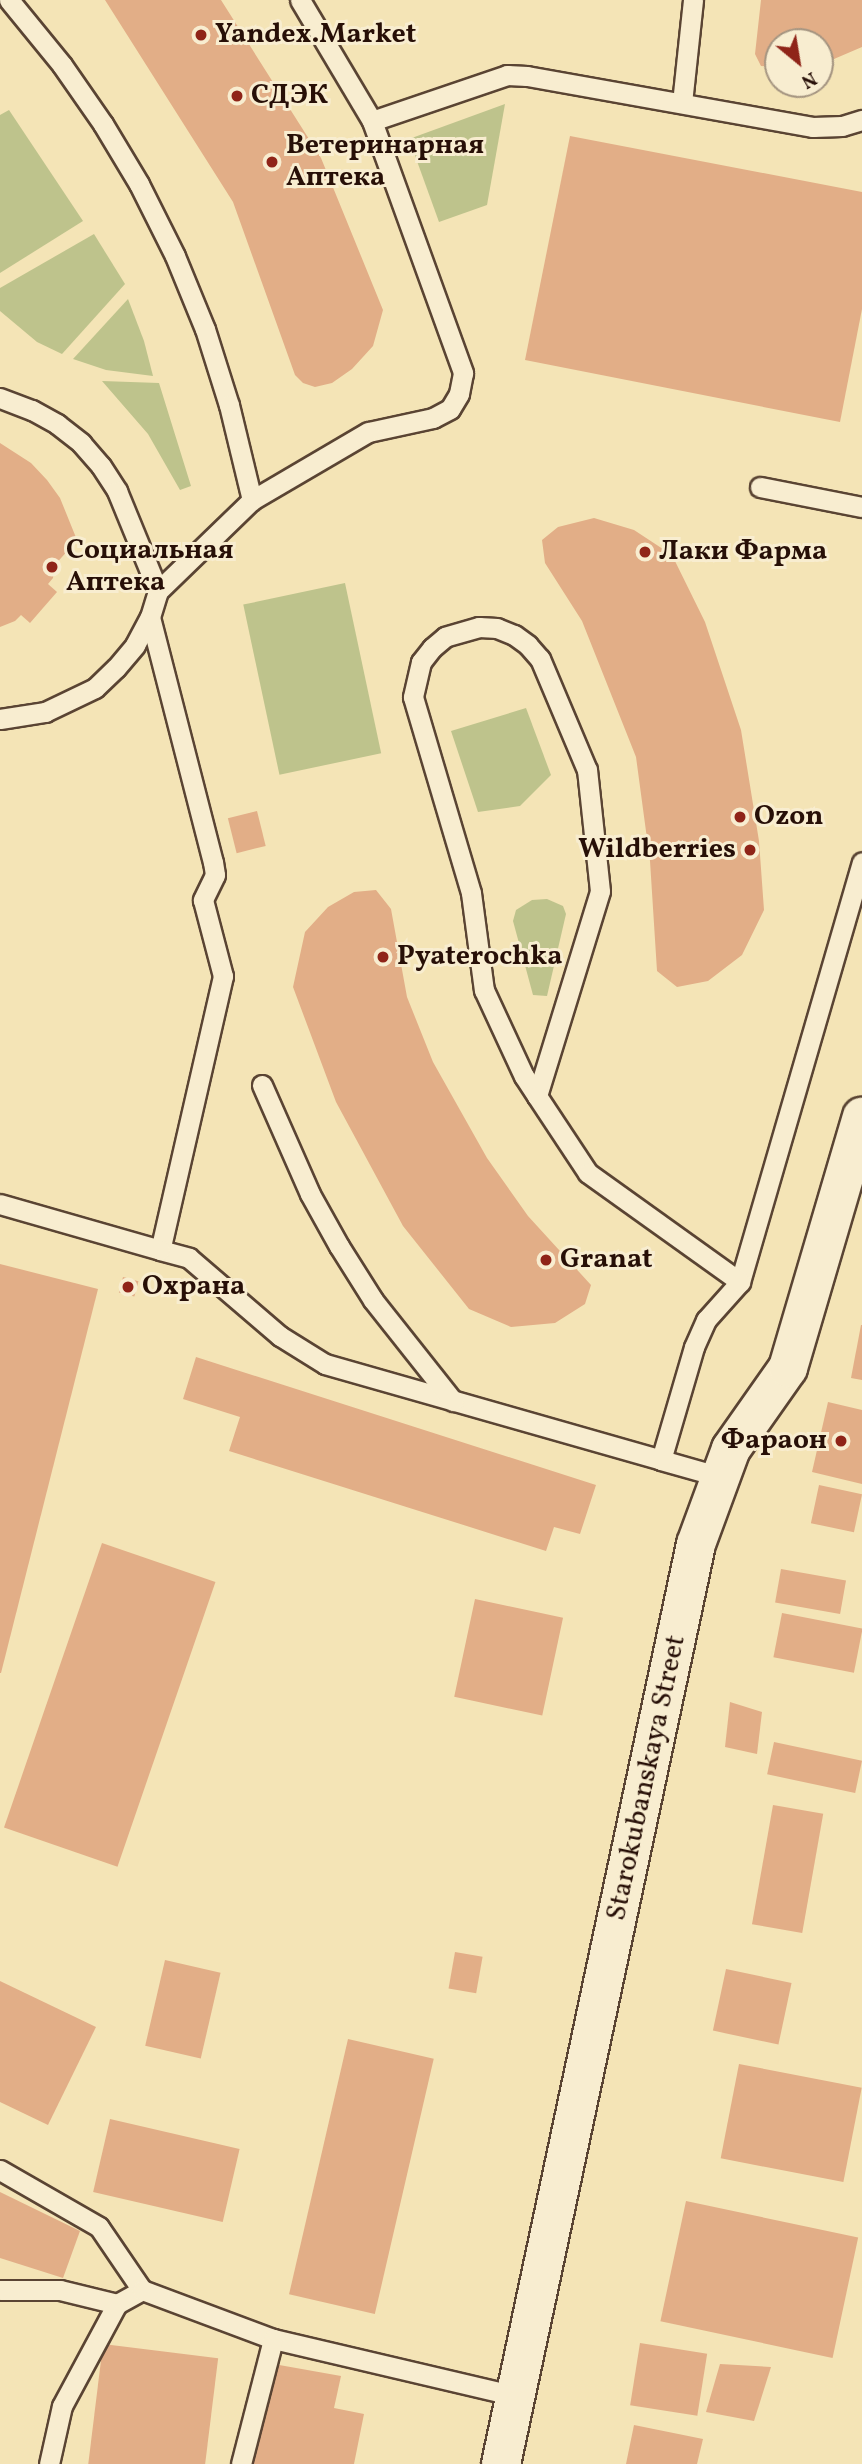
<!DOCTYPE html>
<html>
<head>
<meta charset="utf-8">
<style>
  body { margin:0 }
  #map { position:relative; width:862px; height:2464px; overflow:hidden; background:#f4e4b6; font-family:Vollkorn,serif }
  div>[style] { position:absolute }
  .green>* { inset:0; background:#bec38c; transform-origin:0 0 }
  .building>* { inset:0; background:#e2ae87; transform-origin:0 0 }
  .roads { filter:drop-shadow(2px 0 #5a4433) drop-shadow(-2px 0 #5a4433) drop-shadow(0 2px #5a4433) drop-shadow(0 -2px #5a4433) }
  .lane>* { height:19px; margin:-9.5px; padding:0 9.5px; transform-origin:9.5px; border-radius:9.5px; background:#f8edd0 }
  .secondary>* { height:38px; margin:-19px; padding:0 19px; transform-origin:19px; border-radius:19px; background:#f8edd0 }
  .dots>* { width:19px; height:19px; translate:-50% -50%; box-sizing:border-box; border:4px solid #f8edd0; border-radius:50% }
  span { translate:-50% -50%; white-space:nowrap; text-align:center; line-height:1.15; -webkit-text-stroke:6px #f8edd0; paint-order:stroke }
  .poi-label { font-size:28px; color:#270f07; font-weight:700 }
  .left { translate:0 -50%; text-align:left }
  .right { translate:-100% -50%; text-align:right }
  .street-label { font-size:28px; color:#270f07 }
  .north { position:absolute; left:764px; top:28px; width:70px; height:70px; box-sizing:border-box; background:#f8edd0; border:2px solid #a49480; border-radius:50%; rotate:150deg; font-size:19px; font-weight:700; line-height:28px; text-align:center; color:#270f07 }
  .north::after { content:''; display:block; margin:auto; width:24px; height:32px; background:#8f2418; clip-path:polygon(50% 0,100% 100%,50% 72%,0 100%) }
</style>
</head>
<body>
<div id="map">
  <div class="green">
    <div style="clip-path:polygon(505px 104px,487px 205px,439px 222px,409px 139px)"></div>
    <div style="clip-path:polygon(9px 110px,83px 221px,0 273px,0 115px)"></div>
    <div style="clip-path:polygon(94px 234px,125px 284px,62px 354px,37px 342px,0 311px,0 288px)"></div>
    <div style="clip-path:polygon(128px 299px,144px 341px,153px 376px,106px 370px,73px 359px)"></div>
    <div style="clip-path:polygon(102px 381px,159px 383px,191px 486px,180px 490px,148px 434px)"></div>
    <div style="left:345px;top:583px;width:174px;height:104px;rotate:78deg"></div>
    <div style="clip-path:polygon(526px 708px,551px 775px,520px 806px,478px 812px,451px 731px)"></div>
    <div style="clip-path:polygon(547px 899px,563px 906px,566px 914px,547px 996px,533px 995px,513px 921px,516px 910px,532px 900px)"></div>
  </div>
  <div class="building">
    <div style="clip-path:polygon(105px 0,221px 0,321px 158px,383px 310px,373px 346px,352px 369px,332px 383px,315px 387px,303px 383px,295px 375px,233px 202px)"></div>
    <div style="clip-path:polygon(761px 0,862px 0,862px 47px,820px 65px,820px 42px,778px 42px,778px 68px,761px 66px,755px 54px)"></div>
    <div style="clip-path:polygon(570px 136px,862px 192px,862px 309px,840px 422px,525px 360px)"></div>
    <div style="clip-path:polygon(0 443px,31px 463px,47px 480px,60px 498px,77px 540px,54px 566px,53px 578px,48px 584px,57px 592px,43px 608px,30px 623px,21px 615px,15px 621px,0 627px)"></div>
    <div style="clip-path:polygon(594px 518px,634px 530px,672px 555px,705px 622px,741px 730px,759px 841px,764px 910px,742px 955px,708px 981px,677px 987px,657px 971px,650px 861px,636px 757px,582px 621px,545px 563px,542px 540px,558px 527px)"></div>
    <div style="left:257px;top:811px;width:36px;height:30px;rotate:76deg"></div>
    <div style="clip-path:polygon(376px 890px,391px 909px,407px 997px,433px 1062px,487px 1158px,528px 1216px,591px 1285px,585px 1304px,555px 1323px,511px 1327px,469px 1309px,403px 1226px,336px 1102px,293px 987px,305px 932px,328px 907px,354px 892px)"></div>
    <div style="clip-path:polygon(0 1264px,98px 1289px,1px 1673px,0 1673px)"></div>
    <div style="left:123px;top:1277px;width:16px;height:16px;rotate:15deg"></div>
    <div style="clip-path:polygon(861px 1325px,862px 1325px,862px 1380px,851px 1378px)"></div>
    <div style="clip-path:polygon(196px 1357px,596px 1485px,580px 1534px,554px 1527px,546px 1551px,229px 1451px,240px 1417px,183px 1399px)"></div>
    <div style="clip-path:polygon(828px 1402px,862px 1410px,862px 1484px,812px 1472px)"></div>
    <div style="left:819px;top:1485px;width:44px;height:39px;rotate:12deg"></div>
    <div style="left:102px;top:1543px;width:120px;height:301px;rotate:19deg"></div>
    <div style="left:781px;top:1569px;width:66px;height:34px;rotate:10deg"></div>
    <div style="left:475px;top:1599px;width:90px;height:100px;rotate:12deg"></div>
    <div style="left:782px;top:1613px;width:82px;height:45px;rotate:11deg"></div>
    <div style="clip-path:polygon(730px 1702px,762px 1712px,757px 1754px,725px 1747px)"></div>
    <div style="left:774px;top:1742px;width:90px;height:33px;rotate:12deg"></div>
    <div style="left:773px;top:1805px;width:51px;height:121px;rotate:10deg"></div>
    <div style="left:455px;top:1952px;width:28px;height:37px;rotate:10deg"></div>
    <div style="left:165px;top:1960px;width:57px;height:88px;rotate:13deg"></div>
    <div style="left:726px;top:1969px;width:67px;height:63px;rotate:12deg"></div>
    <div style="clip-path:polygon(0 1981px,96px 2027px,48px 2125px,0 2102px)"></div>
    <div style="left:348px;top:2039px;width:88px;height:262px;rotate:13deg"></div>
    <div style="left:739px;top:2064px;width:125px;height:96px;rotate:11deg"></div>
    <div style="left:110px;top:2119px;width:133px;height:75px;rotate:13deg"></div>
    <div style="clip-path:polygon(0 2192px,80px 2231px,63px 2278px,0 2258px)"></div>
    <div style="left:686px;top:2201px;width:176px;height:123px;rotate:12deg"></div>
    <div style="left:640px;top:2343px;width:68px;height:63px;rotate:9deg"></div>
    <div style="left:103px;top:2344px;width:116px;height:121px;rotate:7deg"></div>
    <div style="clip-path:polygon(268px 2363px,341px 2376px,334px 2408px,364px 2414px,354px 2464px,249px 2464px)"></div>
    <div style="clip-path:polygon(720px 2364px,771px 2367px,754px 2421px,706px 2412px)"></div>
    <div style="clip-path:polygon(634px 2425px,703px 2439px,697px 2464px,626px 2464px)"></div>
  </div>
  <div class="roads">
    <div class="lane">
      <div style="left:9px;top:0;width:84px;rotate:50.8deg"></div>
      <div style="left:62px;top:65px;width:72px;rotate:55.2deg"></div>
      <div style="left:103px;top:124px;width:70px;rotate:59deg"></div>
      <div style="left:139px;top:184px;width:80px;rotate:63.4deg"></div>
      <div style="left:175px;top:256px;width:79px;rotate:67.7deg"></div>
      <div style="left:205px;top:329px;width:80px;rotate:72.5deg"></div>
      <div style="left:229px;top:405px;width:98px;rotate:76.4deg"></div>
      <div style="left:300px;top:0;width:141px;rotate:59.2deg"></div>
      <div style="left:372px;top:121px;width:268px;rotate:70.1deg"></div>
      <div style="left:463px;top:373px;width:21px;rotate:101deg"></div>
      <div style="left:459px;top:394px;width:17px;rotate:121deg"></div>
      <div style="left:450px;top:409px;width:19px;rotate:152deg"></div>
      <div style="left:433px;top:418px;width:66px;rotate:167.8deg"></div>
      <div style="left:368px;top:432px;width:134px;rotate:149.6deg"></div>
      <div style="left:252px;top:500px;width:131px;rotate:135.9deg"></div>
      <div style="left:158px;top:591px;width:27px;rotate:107deg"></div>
      <div style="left:150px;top:617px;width:253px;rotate:75.6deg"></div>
      <div style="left:213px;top:862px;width:13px;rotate:81deg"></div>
      <div style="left:215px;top:875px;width:28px;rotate:116deg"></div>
      <div style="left:203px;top:900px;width:79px;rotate:75.3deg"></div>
      <div style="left:223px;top:976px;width:281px;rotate:102.9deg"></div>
      <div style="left:160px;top:1250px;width:30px;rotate:15deg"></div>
      <div style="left:189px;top:1258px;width:120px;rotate:40.6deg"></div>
      <div style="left:280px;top:1336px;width:53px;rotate:31.9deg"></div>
      <div style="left:325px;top:1364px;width:349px;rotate:15.9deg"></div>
      <div style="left:661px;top:1460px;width:118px;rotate:-73.7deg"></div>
      <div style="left:694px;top:1347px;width:30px;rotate:-66deg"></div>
      <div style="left:706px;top:1320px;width:51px;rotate:-48.2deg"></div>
      <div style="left:740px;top:1282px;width:437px;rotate:-73.8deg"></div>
      <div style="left:682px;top:103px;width:104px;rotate:-83.9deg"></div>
      <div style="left:372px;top:121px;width:143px;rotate:-18.8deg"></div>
      <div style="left:507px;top:75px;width:20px;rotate:3deg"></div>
      <div style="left:527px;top:76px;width:291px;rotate:10.1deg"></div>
      <div style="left:813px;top:127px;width:29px;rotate:-2deg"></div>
      <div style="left:842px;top:126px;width:21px;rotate:-17deg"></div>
      <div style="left:0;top:398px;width:34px;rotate:21deg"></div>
      <div style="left:32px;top:410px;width:29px;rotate:29deg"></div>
      <div style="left:57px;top:424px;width:31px;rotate:38deg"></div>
      <div style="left:81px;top:443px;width:30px;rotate:49deg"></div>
      <div style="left:101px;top:466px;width:30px;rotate:57deg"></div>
      <div style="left:117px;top:491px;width:108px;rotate:67.7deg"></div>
      <div style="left:760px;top:487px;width:104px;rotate:11.1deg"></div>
      <div style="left:0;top:719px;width:46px;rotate:-8.8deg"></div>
      <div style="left:45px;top:712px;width:55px;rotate:-25.6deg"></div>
      <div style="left:95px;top:688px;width:29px;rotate:-44deg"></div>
      <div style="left:116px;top:668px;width:30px;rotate:-50deg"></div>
      <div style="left:135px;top:645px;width:32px;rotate:-62deg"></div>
      <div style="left:262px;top:1085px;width:119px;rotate:66.2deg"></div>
      <div style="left:310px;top:1194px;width:60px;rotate:60.9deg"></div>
      <div style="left:339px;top:1246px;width:64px;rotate:57.8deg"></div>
      <div style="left:373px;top:1300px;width:129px;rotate:51.6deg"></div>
      <div style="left:537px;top:1096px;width:214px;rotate:-72.9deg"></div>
      <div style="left:600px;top:891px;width:122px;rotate:-96.1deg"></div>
      <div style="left:587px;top:770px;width:121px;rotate:-112.9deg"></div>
      <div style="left:540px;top:659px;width:18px;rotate:-131deg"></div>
      <div style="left:528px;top:645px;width:17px;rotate:-144deg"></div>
      <div style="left:514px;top:635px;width:18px;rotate:-158deg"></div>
      <div style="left:497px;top:628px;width:18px;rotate:-177deg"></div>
      <div style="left:479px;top:627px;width:35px;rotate:164deg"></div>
      <div style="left:445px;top:637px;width:17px;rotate:140deg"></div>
      <div style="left:432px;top:648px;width:18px;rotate:128deg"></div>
      <div style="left:421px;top:662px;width:36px;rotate:103deg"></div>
      <div style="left:413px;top:697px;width:204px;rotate:73.5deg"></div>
      <div style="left:471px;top:893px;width:98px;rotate:82.4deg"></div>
      <div style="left:484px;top:990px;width:95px;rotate:65.1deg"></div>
      <div style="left:524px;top:1076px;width:24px;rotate:57deg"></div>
      <div style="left:537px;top:1096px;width:92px;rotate:56.5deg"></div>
      <div style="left:588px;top:1173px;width:187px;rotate:35.6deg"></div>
      <div style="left:0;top:1204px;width:166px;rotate:16deg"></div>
      <div style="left:661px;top:1460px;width:62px;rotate:15.8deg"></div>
      <div style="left:0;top:2170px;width:114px;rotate:29.9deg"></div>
      <div style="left:99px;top:2227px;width:76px;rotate:55.7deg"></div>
      <div style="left:0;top:2290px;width:60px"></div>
      <div style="left:60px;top:2290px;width:59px;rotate:13.8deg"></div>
      <div style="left:117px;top:2304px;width:29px;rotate:-29deg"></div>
      <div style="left:142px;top:2290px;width:140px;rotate:20.5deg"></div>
      <div style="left:273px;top:2339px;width:250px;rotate:13.2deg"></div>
      <div style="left:49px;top:2464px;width:59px;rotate:-77.4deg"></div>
      <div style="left:62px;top:2406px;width:116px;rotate:-61.7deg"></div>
      <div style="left:241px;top:2464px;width:129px;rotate:-75.6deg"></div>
    </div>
    <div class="secondary">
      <div style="left:501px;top:2464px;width:940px;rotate:-78.03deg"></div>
      <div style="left:696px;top:1544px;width:101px;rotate:-69.8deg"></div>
      <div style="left:731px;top:1449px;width:99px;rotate:-54.9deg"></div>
      <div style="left:788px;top:1368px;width:262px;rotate:-73.6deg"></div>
    </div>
  </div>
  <div class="dots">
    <div style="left:201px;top:35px;background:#8f2418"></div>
    <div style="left:237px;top:96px;background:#8f2418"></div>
    <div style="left:272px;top:162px;background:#8f2418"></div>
    <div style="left:645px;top:552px;background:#8f2418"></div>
    <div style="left:52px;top:567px;background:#8f2418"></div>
    <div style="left:740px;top:817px;background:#8f2418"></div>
    <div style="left:750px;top:850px;background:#8f2418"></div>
    <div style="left:383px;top:957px;background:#8f2418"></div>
    <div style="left:546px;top:1260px;background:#8f2418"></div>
    <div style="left:128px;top:1287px;background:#8f2418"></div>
    <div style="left:841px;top:1441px;background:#8f2418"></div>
  </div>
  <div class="poi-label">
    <span class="left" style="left:215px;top:35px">Yandex.Market</span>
    <span class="left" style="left:251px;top:96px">СДЭК</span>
    <span class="left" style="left:286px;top:162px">Ветеринарная<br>Аптека</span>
    <span class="left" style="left:66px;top:567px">Социальная<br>Аптека</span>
    <span class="left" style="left:659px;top:552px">Лаки Фарма</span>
    <span class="left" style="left:754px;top:817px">Ozon</span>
    <span class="right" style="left:736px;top:850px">Wildberries</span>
    <span class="left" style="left:397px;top:957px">Pyaterochka</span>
    <span class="left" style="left:560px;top:1260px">Granat</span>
    <span class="left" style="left:142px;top:1287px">Охрана</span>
    <span class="right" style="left:827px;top:1441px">Фараон</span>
  </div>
  <div class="street-label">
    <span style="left:647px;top:1778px;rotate:-78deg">Starokubanskaya Street</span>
  </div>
  <div class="north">N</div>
</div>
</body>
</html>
